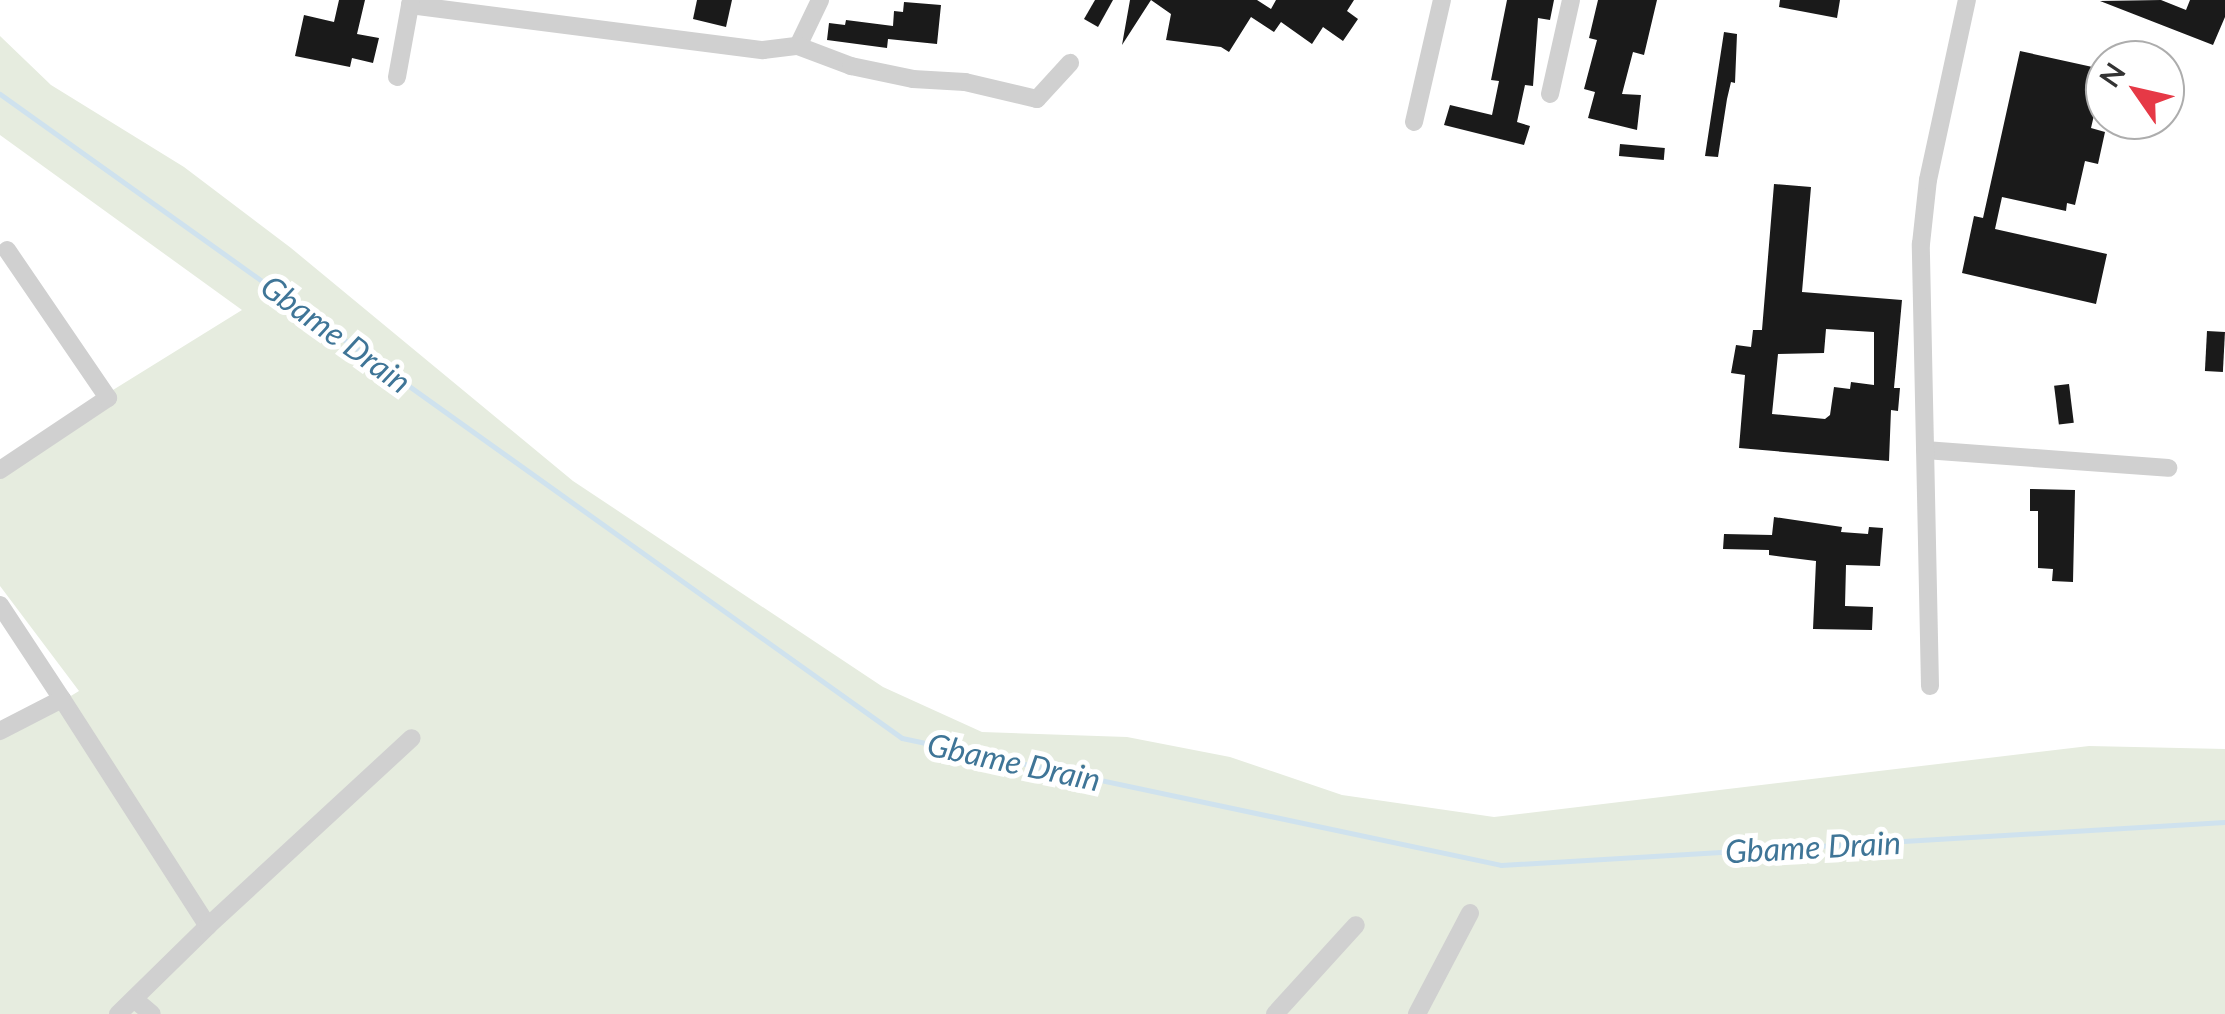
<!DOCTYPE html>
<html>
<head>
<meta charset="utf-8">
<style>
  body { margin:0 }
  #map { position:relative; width:2225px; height:1014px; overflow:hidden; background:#fff; font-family:Lato,sans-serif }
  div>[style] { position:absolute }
  .green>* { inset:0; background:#e6ecdf }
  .stream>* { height:5px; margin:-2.5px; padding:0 2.5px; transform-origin:2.5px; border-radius:2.5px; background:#cfe2ee }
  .building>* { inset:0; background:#1a1a1a; transform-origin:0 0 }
  .minor>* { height:18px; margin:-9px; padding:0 9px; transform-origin:9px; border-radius:9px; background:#d0d0d0 }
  span { translate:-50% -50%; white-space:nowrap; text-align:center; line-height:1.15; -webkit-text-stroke:10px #fff; paint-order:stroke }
  .water-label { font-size:32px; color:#3f7597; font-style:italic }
  .north { position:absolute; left:2085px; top:40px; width:100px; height:100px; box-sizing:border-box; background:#fff; border:2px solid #adadad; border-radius:50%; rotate:304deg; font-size:28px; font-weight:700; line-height:40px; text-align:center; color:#333 }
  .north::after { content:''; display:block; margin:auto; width:35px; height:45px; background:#e63946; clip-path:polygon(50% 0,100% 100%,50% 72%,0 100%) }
</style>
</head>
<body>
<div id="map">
  <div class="green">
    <div style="clip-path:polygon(0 36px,51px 85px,184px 167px,291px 248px,573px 481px,883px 687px,982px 732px,1127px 737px,1230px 757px,1342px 795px,1494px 817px,2089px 746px,2225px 749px,2225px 1014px,0 1014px,0 739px,79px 691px,0 586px,0 460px,242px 310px,0 135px)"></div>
  </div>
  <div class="stream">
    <div style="left:0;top:94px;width:1108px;rotate:35.53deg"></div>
    <div style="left:902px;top:738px;width:612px;rotate:11.97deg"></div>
    <div style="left:1501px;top:865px;width:725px;rotate:-3.4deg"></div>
  </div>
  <div class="building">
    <div style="clip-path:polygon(339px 0,365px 0,357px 34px,379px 38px,373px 63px,352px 58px,350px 67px,295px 56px,304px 15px,334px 22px)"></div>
    <div style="clip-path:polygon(697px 0,732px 0,726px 27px,693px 19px)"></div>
    <div style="clip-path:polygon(1095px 0,1113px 0,1098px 27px,1084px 19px)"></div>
    <div style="clip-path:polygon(1130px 0,1257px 0,1271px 9px,1276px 0,1354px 0,1347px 11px,1358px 19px,1343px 41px,1323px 27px,1312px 44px,1281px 22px,1274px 32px,1251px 17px,1229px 52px,1221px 47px,1166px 40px,1171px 14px,1151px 0,1122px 45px)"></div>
    <div style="clip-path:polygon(1507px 0,1554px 0,1550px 20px,1538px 18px,1533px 86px,1525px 85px,1517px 122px,1530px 126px,1524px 145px,1444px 125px,1450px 105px,1492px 115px,1499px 81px,1491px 80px)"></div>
    <div style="clip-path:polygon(1598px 0,1657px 0,1644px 55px,1633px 52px,1622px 94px,1641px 95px,1637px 130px,1588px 118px,1595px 92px,1584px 89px,1597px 40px,1589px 38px)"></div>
    <div style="clip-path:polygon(1780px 0,1840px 0,1837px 18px,1779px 7px)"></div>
    <div style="clip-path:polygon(2161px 0,2186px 10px,2190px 0,2225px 0,2225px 17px,2213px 45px,2100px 1px)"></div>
    <div style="clip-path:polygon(904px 2px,941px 5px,937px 44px,888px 39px,887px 48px,827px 40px,829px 23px,845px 25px,846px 20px,893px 26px,894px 11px,903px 12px)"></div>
    <div style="clip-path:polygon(1724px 32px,1737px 34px,1735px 83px,1731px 82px,1727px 99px,1718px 157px,1705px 156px)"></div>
    <div style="clip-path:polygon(2020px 51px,2097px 68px,2094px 79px,2102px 81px,2091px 128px,2105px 132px,2098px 164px,2085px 161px,2075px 205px,2067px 203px,2066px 211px,2002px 197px,1995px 229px,2107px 254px,2096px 304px,1962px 273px,1974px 216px,1983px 218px)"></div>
    <div style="left:1620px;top:144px;width:45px;height:12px;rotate:5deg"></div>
    <div style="clip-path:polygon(evenodd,1774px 184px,1811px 187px,1802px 292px,1902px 300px,1894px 388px,1900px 388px,1898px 411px,1891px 410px,1889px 461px,1739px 448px,1745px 375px,1731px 373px,1736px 345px,1751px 347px,1753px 330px,1762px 330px,1774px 184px,1826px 329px,1874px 332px,1874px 385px,1851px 382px,1850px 389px,1834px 387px,1830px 415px,1825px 419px,1772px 414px,1778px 354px,1824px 353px,1826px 329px)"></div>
    <div style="left:2207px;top:331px;width:18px;height:40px;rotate:3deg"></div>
    <div style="left:2069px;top:384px;width:39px;height:15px;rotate:83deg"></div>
    <div style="clip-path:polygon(2030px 489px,2075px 490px,2073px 582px,2052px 581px,2053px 569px,2038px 568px,2038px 511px,2030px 511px)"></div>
    <div style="clip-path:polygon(1774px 517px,1842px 527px,1841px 532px,1868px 534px,1869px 527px,1883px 528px,1880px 566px,1846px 565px,1845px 606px,1873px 607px,1872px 630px,1813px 629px,1816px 561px,1769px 555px,1769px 550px,1723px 549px,1724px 534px,1772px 535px)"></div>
  </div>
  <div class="minor">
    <div style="left:410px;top:5px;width:356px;rotate:7.3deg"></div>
    <div style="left:763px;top:50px;width:35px;rotate:-7deg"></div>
    <div style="left:798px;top:46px;width:51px;rotate:-64.4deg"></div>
    <div style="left:798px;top:46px;width:57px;rotate:20.7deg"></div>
    <div style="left:851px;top:66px;width:63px;rotate:11.8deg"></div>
    <div style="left:913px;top:79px;width:52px;rotate:3.3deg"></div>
    <div style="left:965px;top:82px;width:74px;rotate:13.3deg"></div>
    <div style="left:1037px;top:99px;width:49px;rotate:-47.5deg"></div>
    <div style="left:397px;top:77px;width:78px;rotate:-79.7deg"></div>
    <div style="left:1550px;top:94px;width:96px;rotate:-77.4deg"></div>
    <div style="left:1414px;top:122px;width:125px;rotate:-77.1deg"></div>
    <div style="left:1925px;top:450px;width:244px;rotate:4.2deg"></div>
    <div style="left:0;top:470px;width:130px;rotate:-33.7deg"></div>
    <div style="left:108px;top:398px;width:179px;rotate:-124.3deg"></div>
    <div style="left:0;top:605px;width:113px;rotate:56.6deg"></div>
    <div style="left:62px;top:699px;width:70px;rotate:152.7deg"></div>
    <div style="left:1930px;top:686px;width:442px;rotate:-91.2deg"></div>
    <div style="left:1921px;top:244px;width:64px;rotate:-83.8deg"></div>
    <div style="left:1928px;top:180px;width:184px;rotate:-77.8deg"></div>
    <div style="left:62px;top:699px;width:270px;rotate:57.3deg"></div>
    <div style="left:208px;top:926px;width:126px;rotate:135.6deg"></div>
    <div style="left:208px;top:926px;width:277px;rotate:-42.7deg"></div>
    <div style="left:134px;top:999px;width:23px;rotate:40deg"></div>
    <div style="left:1275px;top:1014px;width:120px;rotate:-47.7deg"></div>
    <div style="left:1417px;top:1014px;width:114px;rotate:-62.3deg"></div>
  </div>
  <div class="water-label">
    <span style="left:336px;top:334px;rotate:36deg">Gbame Drain</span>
    <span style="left:1014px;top:762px;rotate:12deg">Gbame Drain</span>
    <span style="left:1813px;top:847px;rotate:-3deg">Gbame Drain</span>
  </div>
  <div class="north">N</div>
</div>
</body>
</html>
